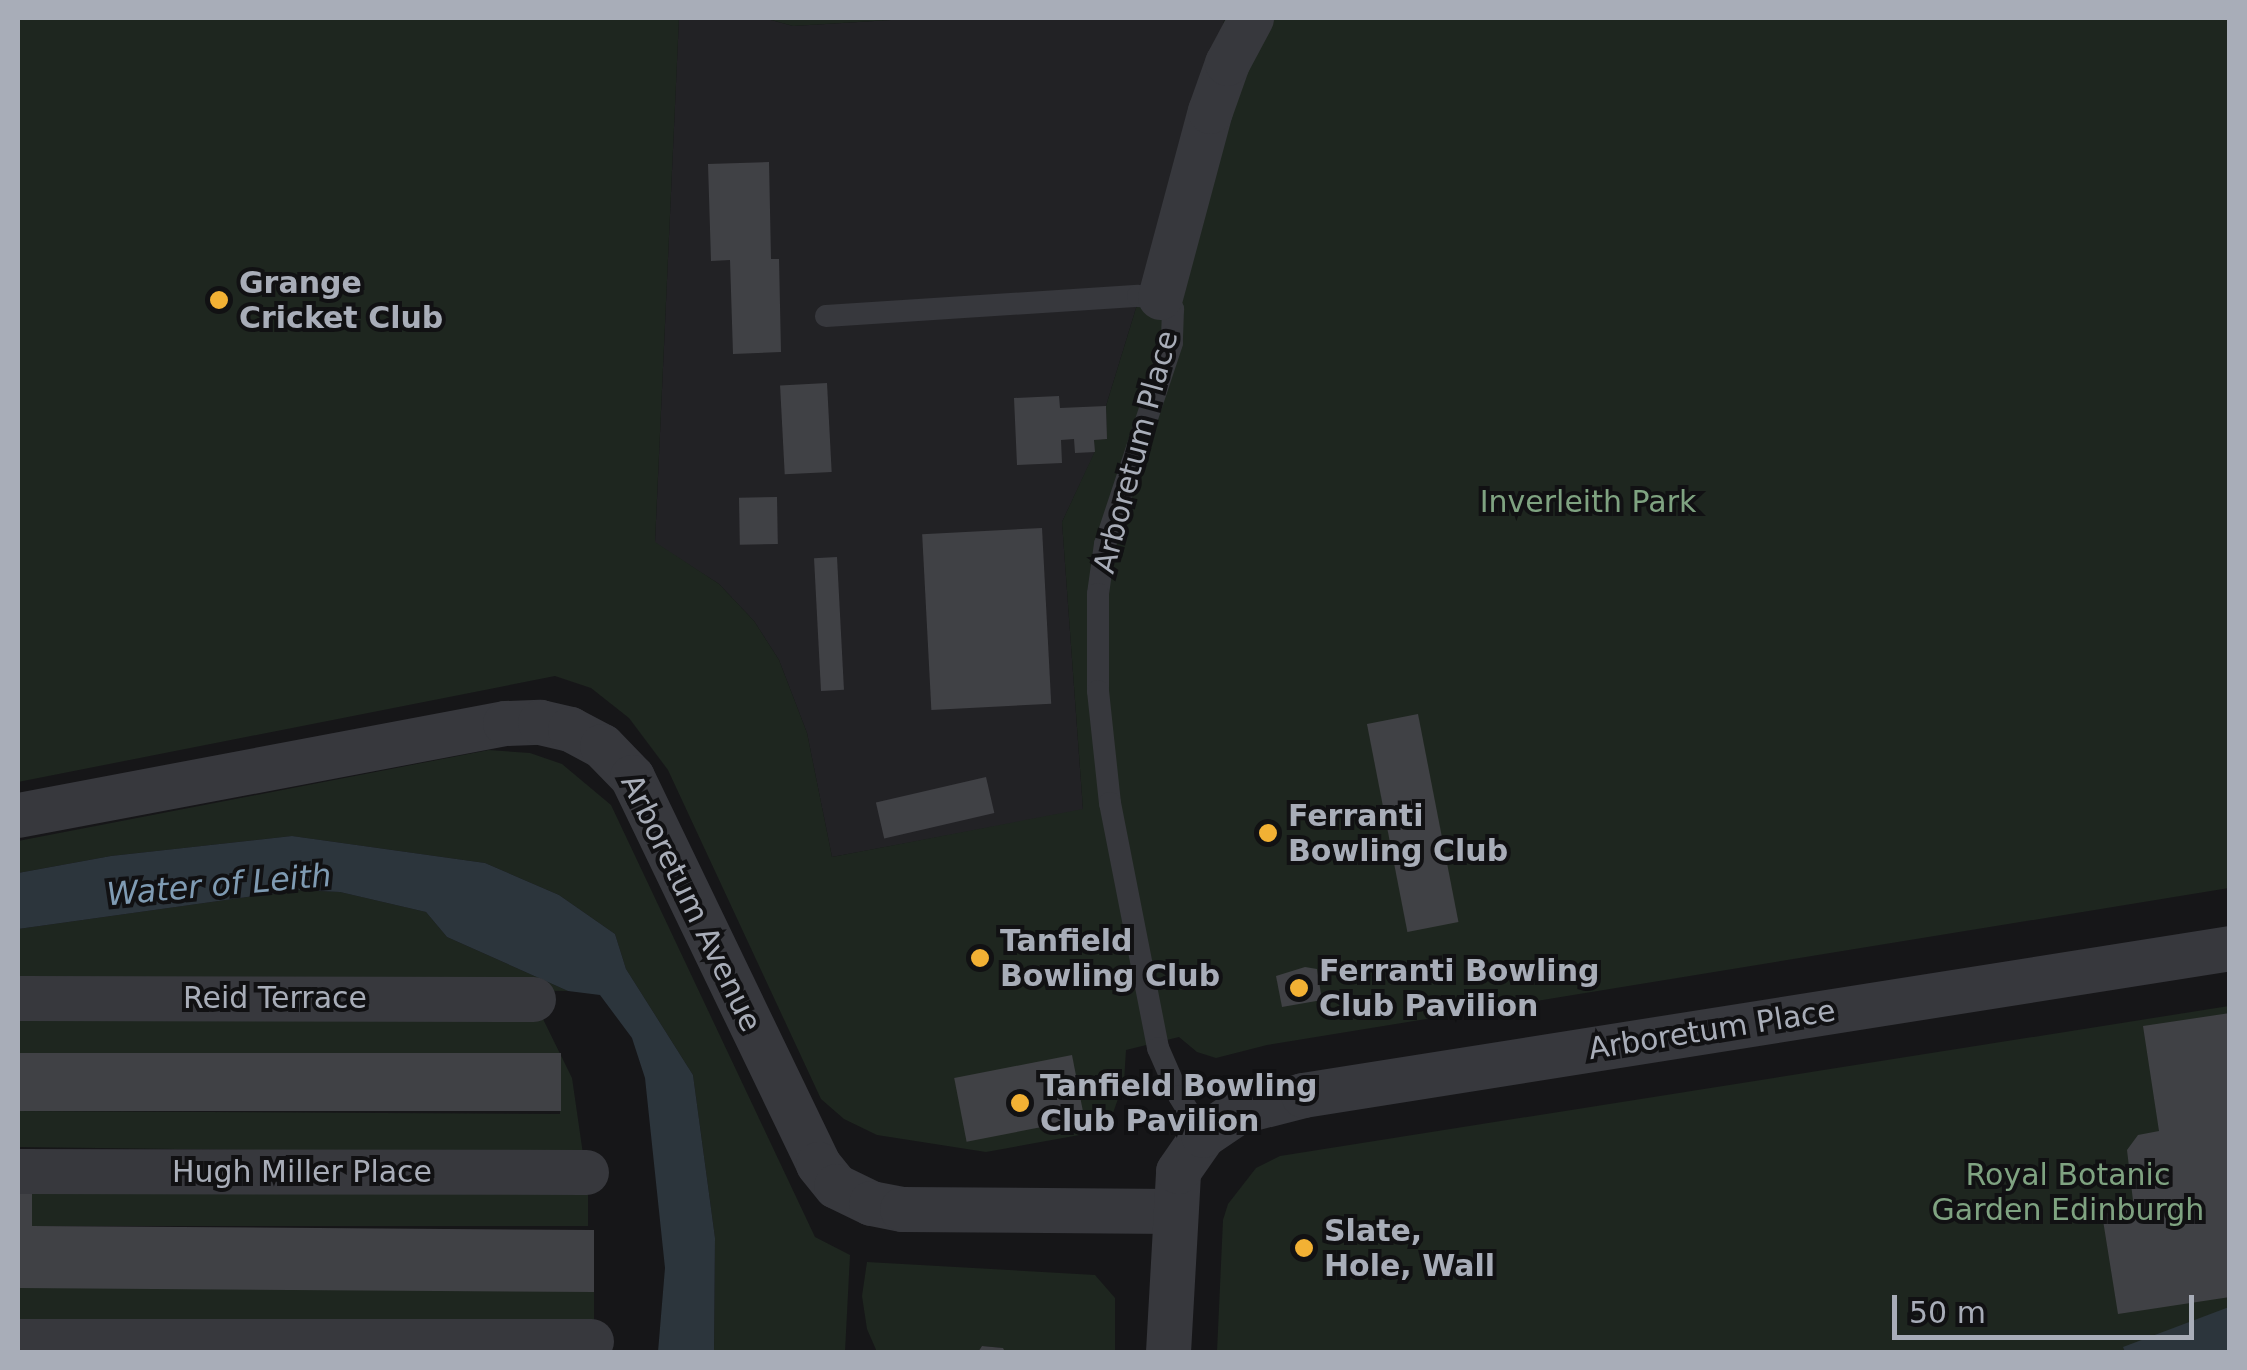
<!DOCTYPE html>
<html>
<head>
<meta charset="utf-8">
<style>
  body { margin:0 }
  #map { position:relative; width:2247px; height:1370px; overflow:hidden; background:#161618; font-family:"DejaVu Sans",sans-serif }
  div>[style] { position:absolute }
  .built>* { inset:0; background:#222225 }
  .green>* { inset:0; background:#1e261f; transform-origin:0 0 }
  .water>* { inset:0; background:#2c353c }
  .building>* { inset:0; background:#404145; transform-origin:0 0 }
  .lane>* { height:22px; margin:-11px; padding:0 11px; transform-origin:11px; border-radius:11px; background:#37383d }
  .street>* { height:45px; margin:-22.5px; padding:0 22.5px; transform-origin:22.5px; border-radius:22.5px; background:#37383d }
  .dots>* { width:28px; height:28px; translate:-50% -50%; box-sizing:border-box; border:5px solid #111113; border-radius:50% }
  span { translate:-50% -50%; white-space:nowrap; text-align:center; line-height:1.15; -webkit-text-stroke:8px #111113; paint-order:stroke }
  .poi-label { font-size:30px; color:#a8adb8; font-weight:700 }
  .left { translate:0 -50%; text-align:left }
  .street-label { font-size:30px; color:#a8adb8 }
  .park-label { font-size:30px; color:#7fa381 }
  .water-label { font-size:32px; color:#7f9bb3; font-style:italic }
  .frame { position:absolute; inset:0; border:20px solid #a8adb8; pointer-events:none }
  .scale { position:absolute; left:1892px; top:1295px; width:302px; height:45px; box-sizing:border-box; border:5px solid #a8adb8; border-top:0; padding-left:12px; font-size:30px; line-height:35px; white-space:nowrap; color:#a8adb8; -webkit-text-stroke:8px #111113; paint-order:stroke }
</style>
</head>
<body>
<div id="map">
  <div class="built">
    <div style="clip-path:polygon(679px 18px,764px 18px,793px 26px,923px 18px,1225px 18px,1106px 406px,1107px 439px,1095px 452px,1062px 522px,1083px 810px,832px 857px,807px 733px,779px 660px,754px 621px,719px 584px,655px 543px)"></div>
  </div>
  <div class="green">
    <div style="clip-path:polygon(18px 18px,679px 18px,655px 542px,719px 584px,754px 621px,779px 660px,807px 733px,832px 857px,1083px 809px,1062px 522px,1095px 451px,1094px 440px,1107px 439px,1106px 406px,1225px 18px,2229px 18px,2229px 888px,1267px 1045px,1216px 1058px,1197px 1052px,1179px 1037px,1126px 1050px,1124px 1082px,1113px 1113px,1085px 1134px,986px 1152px,877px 1135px,844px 1119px,821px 1099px,668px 770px,629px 718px,591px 688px,555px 676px,18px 782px)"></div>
    <div style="clip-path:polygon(764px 18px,923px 18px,793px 26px)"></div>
    <div style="clip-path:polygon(489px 750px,530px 753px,562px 764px,611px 805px,815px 1237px,850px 1255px,845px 1352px,714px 1352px,715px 1238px,693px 1075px,626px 969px,615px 934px,559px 895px,485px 863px,292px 836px,111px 856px,18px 873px,18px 841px)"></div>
    <div style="clip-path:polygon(297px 890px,340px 892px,426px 912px,447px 937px,568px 991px,18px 985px,18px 929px)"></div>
    <div style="clip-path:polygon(2229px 1006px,2229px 1352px,1217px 1352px,1223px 1220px,1228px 1204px,1256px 1168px,1280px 1156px)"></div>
    <div style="clip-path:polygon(18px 1017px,542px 1017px,572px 1078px,583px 1154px,18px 1147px,18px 1111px,560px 1114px,561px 1056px,18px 1053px)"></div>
    <div style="left:32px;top:1187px;width:556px;height:39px"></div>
    <div style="clip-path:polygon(867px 1262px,1095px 1275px,1115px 1298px,1115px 1352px,1005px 1352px,1002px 1348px,982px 1346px,978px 1352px,877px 1352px,867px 1329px,862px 1296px)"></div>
    <div style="left:18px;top:1288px;width:576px;height:35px"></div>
  </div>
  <div class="water">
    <div style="clip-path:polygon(292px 836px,485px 863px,559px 895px,615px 934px,626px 969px,693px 1075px,715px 1238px,714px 1352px,658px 1352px,665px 1268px,645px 1078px,632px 1038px,600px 995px,568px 991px,447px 937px,426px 912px,340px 892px,297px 890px,18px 929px,18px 873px,111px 856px)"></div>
    <div style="clip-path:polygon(2229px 1307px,2229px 1352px,2125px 1352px,2123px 1347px)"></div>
  </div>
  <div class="building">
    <div style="clip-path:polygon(769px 162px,771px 259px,779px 259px,781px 352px,733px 354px,730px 260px,711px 261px,708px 164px)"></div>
    <div style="left:827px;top:383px;width:89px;height:47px;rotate:87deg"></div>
    <div style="clip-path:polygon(1059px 396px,1060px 408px,1106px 406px,1107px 439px,1094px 440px,1095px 452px,1075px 453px,1074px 439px,1061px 440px,1062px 463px,1017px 465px,1014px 398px)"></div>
    <div style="left:777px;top:497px;width:47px;height:38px;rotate:89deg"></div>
    <div style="left:1042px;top:528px;width:176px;height:120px;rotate:87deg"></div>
    <div style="left:837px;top:557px;width:133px;height:23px;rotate:87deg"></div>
    <div style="left:1418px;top:714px;width:212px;height:52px;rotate:79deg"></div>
    <div style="left:986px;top:777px;width:37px;height:113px;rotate:77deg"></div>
    <div style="clip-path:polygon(1305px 967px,1317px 969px,1322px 1000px,1282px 1007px,1276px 976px)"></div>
    <div style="clip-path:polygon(2230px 1013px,2230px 1297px,2118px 1314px,2102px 1214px,2134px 1209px,2127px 1150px,2138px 1135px,2159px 1131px,2143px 1026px)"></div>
    <div style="left:18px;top:1053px;width:543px;height:58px"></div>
    <div style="left:1072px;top:1055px;width:65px;height:120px;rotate:79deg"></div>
    <div style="clip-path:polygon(18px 1187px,32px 1187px,32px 1226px,594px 1230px,594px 1292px,18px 1288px)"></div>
    <div style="clip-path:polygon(982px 1346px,1003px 1348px,1005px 1352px,978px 1352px)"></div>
  </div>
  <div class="lane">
    <div style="left:826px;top:316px;width:313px;rotate:-3.7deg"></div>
    <div style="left:1138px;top:296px;width:22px;rotate:3deg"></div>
    <div style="left:1160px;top:297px;width:18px;rotate:43deg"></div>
    <div style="left:1173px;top:309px;width:34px;rotate:92deg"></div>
    <div style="left:1172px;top:343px;width:212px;rotate:108.4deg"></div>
    <div style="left:1105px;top:544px;width:50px;rotate:98deg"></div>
    <div style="left:1098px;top:594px;width:97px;rotate:90deg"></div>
    <div style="left:1098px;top:691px;width:113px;rotate:83.9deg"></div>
    <div style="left:1110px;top:803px;width:250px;rotate:78.9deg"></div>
    <div style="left:1158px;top:1048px;width:52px;rotate:66.4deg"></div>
    <div style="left:1179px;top:1096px;width:46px;rotate:58.4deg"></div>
  </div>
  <div class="street">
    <div style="left:1160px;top:297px;width:193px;rotate:-75deg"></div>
    <div style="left:1210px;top:111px;width:51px;rotate:-70.5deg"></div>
    <div style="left:1227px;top:63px;width:51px;rotate:-61.9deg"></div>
    <div style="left:18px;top:815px;width:496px;rotate:-10.7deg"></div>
    <div style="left:505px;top:723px;width:35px;rotate:-2deg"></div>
    <div style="left:540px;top:722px;width:31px;rotate:13deg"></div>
    <div style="left:570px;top:729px;width:36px;rotate:28deg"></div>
    <div style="left:602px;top:746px;width:43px;rotate:45.9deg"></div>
    <div style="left:632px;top:777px;width:429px;rotate:64.3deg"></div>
    <div style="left:818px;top:1164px;width:28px;rotate:51deg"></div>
    <div style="left:836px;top:1186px;width:39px;rotate:26deg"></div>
    <div style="left:871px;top:1203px;width:32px;rotate:11deg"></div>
    <div style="left:902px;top:1209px;width:271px;rotate:0.4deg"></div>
    <div style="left:18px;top:998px;width:515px;rotate:0.11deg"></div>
    <div style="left:18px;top:1171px;width:568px;rotate:0.1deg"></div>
    <div style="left:18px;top:1341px;width:573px"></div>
    <div style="left:1168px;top:1352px;width:181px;rotate:-86.8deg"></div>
    <div style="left:1178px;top:1171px;width:44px;rotate:-55.2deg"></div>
    <div style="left:1203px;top:1135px;width:41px;rotate:-34.1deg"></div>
    <div style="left:1237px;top:1112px;width:68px;rotate:-14.4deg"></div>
    <div style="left:1303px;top:1095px;width:939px;rotate:-9.01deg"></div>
  </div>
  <div class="dots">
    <div style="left:219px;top:300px;background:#f2b134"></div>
    <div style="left:1268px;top:833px;background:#f2b134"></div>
    <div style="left:980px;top:958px;background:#f2b134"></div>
    <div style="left:1299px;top:988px;background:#f2b134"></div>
    <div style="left:1020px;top:1103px;background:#f2b134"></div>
    <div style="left:1304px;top:1248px;background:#f2b134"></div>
  </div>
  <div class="poi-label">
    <span class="left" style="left:239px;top:300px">Grange<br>Cricket Club</span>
    <span class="left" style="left:1288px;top:833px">Ferranti<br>Bowling Club</span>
    <span class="left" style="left:1000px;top:958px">Tanfield<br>Bowling Club</span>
    <span class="left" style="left:1319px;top:988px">Ferranti Bowling<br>Club Pavilion</span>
    <span class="left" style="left:1040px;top:1103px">Tanfield Bowling<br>Club Pavilion</span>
    <span class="left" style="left:1324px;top:1248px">Slate,<br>Hole, Wall</span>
  </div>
  <div class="street-label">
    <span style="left:1136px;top:452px;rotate:-75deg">Arboretum Place</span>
    <span style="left:691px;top:903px;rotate:64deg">Arboretum Avenue</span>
    <span style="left:275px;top:998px">Reid Terrace</span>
    <span style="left:1712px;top:1030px;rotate:-9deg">Arboretum Place</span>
    <span style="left:302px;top:1172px">Hugh Miller Place</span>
  </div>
  <div class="park-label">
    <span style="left:1588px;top:502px">Inverleith Park</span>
    <span style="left:2068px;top:1192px">Royal Botanic<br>Garden Edinburgh</span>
  </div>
  <div class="water-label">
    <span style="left:219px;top:885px;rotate:-5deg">Water of Leith</span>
  </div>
  <div class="frame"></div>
  <div class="scale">50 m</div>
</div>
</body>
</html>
